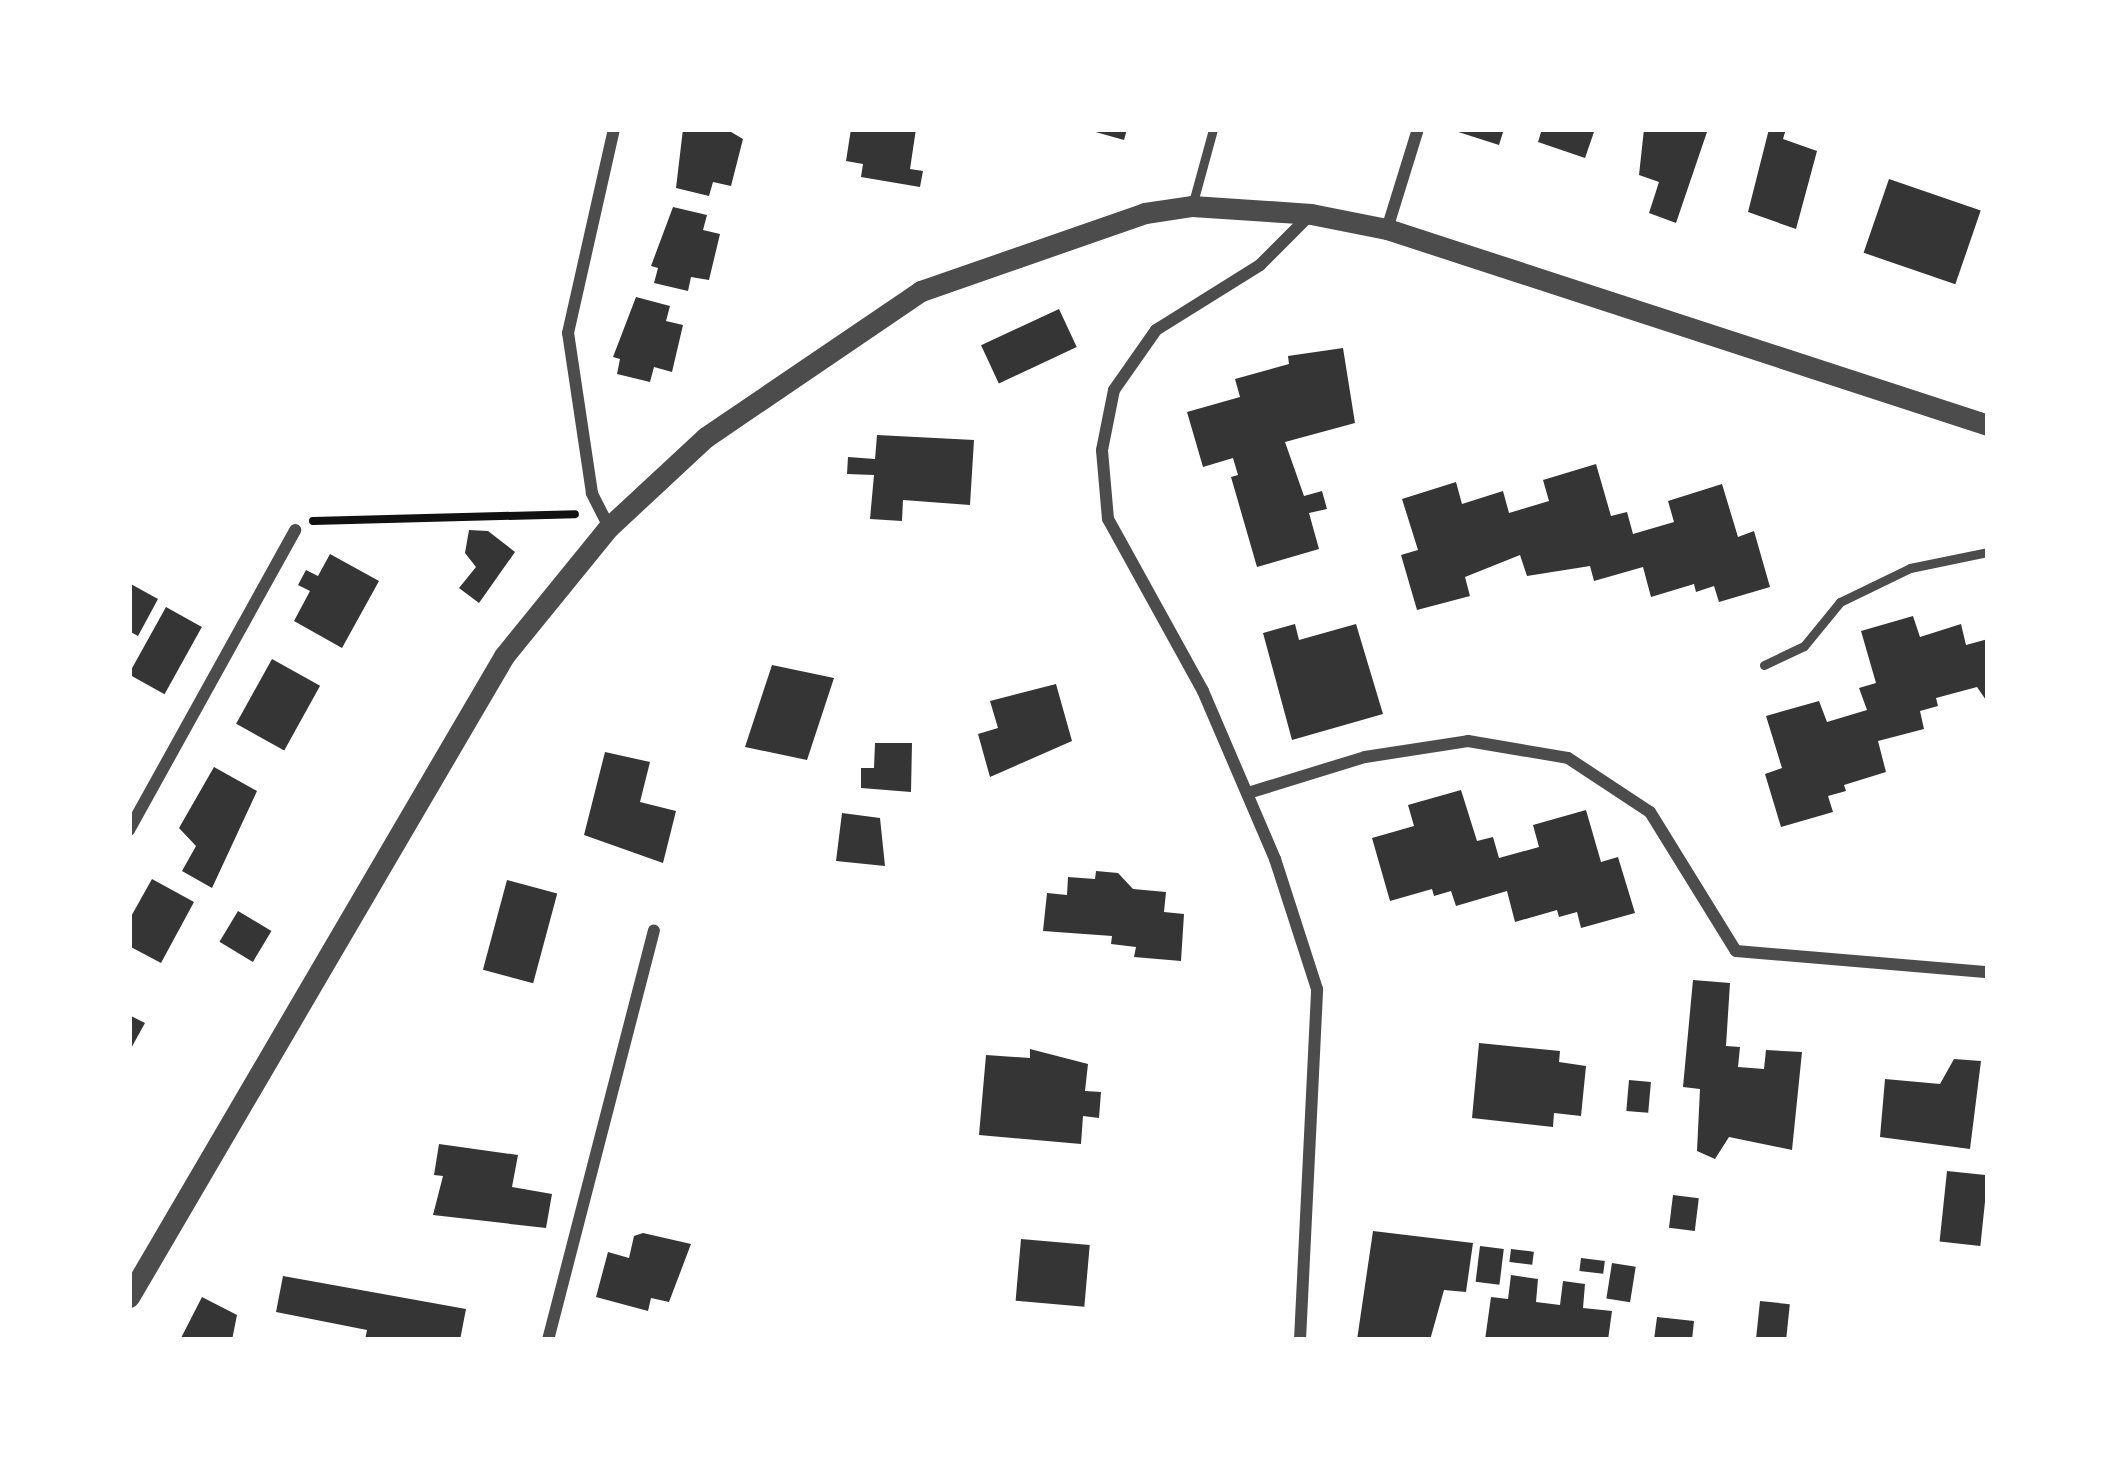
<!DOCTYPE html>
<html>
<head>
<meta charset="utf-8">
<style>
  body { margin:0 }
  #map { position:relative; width:2117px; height:1469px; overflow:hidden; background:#fff; font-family:Poppins,sans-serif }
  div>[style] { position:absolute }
  .building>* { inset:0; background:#353535; transform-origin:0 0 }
  .path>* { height:8px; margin:-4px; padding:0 4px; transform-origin:4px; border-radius:4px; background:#111 }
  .service>* { height:9px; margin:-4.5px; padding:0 4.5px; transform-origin:4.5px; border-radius:4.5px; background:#4c4c4c }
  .minor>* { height:12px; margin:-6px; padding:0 6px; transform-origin:6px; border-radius:6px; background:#4c4c4c }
  .tertiary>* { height:21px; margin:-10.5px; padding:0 10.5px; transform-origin:10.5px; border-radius:10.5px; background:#4c4c4c }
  span { translate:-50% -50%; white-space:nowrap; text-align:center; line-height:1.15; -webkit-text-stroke:10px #fff; paint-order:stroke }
  .frame { position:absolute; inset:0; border:132px solid #fff; pointer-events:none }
</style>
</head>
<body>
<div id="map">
  <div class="building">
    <div style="clip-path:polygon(683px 129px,726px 129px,743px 139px,731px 186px,713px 182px,709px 196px,676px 188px)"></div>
    <div style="clip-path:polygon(851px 129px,916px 129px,910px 169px,923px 171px,920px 187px,861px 177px,863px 164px,846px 161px)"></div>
    <div style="clip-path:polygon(1085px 129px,1127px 129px,1124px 140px)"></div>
    <div style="clip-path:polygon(1449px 129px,1504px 129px,1499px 145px)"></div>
    <div style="clip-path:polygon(1542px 129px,1595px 129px,1585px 158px,1538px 142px)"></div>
    <div style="clip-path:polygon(1644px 129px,1708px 129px,1676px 223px,1649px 213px,1659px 182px,1639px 175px)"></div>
    <div style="clip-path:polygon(1769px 129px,1786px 129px,1783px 139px,1817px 151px,1796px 229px,1748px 212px)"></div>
    <div style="left:1889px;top:179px;width:97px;height:78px;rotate:19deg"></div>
    <div style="clip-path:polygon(673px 207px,707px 215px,703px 230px,720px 234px,709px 280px,691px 277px,688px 291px,654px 283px,658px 268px,651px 266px)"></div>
    <div style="clip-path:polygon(636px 297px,670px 306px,666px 321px,683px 325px,672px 372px,654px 367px,650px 382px,617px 374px,620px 359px,613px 357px)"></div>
    <div style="left:1059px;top:309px;width:42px;height:86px;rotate:65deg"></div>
    <div style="clip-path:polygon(1343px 348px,1355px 423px,1285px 442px,1304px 496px,1322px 491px,1327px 509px,1309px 513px,1319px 549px,1257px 567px,1231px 477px,1238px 475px,1233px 458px,1203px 467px,1187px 412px,1240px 397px,1235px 379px,1289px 364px,1288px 356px)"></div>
    <div style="clip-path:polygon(877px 435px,974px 440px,970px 505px,903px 500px,902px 521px,870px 519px,874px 475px,847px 474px,848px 457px,875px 459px)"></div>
    <div style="clip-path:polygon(1596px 464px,1611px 516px,1627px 512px,1633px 534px,1674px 522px,1668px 501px,1722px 484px,1738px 537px,1754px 531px,1770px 587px,1719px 602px,1714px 586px,1696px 592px,1694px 584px,1651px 597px,1643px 567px,1594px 581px,1590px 566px,1527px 576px,1520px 555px,1465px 577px,1470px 596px,1417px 610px,1401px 555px,1418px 550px,1402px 499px,1456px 482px,1462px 504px,1503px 491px,1509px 513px,1549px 501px,1543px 480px)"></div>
    <div style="clip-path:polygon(469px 530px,488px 531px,515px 552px,479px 603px,459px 588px,476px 567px,465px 553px)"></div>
    <div style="clip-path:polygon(330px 554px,379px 581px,342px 648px,294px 621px,310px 591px,298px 585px,306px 570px,318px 576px)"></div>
    <div style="clip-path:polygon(129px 583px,158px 599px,138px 636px,129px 631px)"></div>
    <div style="left:166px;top:607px;width:41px;height:77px;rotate:29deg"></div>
    <div style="clip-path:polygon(1913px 616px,1920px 637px,1961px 624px,1966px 645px,1988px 639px,1988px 703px,1977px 687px,1936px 698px,1938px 706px,1920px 711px,1924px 729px,1878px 741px,1886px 772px,1844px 785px,1846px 791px,1828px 796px,1833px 812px,1781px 827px,1765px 774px,1782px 768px,1766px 716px,1819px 701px,1827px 722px,1867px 710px,1859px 688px,1876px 683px,1861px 631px)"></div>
    <div style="clip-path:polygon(1295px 624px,1299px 640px,1356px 624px,1383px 714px,1292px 740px,1263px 633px)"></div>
    <div style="left:272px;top:659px;width:55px;height:74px;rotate:29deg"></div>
    <div style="clip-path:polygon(772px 665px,834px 678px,807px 760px,745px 747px)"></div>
    <div style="clip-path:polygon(1056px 684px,1072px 741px,990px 777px,978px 734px,998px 728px,990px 701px)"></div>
    <div style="clip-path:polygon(875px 743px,912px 743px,911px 792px,861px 788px,861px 768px,874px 768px)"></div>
    <div style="clip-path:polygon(605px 752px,650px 762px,640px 802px,676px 811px,663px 863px,584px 835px)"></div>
    <div style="clip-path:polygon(214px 767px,257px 791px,212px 888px,182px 871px,196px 846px,179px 828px)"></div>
    <div style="clip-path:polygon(1461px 790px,1477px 841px,1493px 837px,1499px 858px,1539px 847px,1533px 825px,1586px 810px,1601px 862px,1618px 857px,1635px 913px,1581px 928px,1577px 912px,1559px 917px,1557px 910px,1515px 922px,1507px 891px,1456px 906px,1451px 891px,1434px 896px,1432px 889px,1390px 901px,1372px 838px,1414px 826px,1408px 805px)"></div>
    <div style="clip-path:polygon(842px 813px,880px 818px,885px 866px,836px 861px)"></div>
    <div style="clip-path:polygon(1096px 871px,1118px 873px,1133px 889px,1166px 892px,1164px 912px,1184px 914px,1181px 961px,1134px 957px,1136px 947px,1111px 944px,1112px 936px,1043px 931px,1047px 893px,1067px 895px,1068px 877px,1095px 879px)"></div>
    <div style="clip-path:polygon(152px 879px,194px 902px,161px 963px,129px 946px,129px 920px)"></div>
    <div style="left:507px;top:880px;width:52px;height:93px;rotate:15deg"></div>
    <div style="left:238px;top:911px;width:39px;height:36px;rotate:31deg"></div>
    <div style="clip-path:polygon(1693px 980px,1730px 983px,1726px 1046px,1740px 1047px,1738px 1067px,1764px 1069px,1766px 1050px,1802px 1052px,1792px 1150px,1729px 1137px,1715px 1159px,1697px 1151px,1700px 1089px,1683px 1087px)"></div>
    <div style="clip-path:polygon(129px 1015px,145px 1023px,129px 1052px)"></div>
    <div style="clip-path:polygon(1479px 1043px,1560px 1051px,1559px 1062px,1586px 1066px,1581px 1116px,1554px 1113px,1553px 1127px,1472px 1118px)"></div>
    <div style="clip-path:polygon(1030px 1049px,1088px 1064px,1085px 1091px,1101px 1092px,1099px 1118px,1083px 1116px,1081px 1144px,979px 1135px,986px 1055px,1030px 1058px)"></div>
    <div style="clip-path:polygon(1954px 1059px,1981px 1061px,1970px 1149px,1880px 1137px,1885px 1079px,1940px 1084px)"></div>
    <div style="left:1629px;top:1080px;width:22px;height:31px;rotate:5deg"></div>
    <div style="clip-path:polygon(439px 1144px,518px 1155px,512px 1187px,552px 1194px,546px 1228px,433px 1215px,443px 1176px,434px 1175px)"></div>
    <div style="left:1947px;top:1171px;width:41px;height:71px;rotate:6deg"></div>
    <div style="left:1673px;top:1195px;width:26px;height:33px;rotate:7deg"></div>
    <div style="clip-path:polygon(1373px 1231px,1473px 1243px,1466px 1292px,1444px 1290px,1430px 1340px,1357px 1340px)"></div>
    <div style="clip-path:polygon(643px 1233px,691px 1244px,669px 1302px,651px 1298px,648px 1311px,596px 1297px,608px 1252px,629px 1258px,634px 1236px)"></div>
    <div style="left:1021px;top:1239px;width:69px;height:62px;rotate:5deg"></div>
    <div style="left:1480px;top:1246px;width:24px;height:36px;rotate:7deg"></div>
    <div style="left:1511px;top:1249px;width:23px;height:13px;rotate:7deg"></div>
    <div style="left:1581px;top:1258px;width:24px;height:13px;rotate:7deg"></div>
    <div style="left:1612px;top:1263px;width:24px;height:36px;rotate:9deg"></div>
    <div style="clip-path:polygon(1511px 1275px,1538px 1279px,1536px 1302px,1560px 1305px,1563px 1281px,1585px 1284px,1583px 1308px,1612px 1311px,1608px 1340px,1485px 1340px,1491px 1297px,1508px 1299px)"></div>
    <div style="clip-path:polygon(283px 1276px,466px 1309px,460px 1340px,365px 1340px,367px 1330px,276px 1312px)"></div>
    <div style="clip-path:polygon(202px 1297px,237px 1315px,232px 1340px,180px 1340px)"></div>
    <div style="left:1760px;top:1301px;width:30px;height:39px;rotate:6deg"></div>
    <div style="clip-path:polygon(1657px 1317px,1694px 1321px,1692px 1340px,1654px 1340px)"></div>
  </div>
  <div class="path">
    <div style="left:313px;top:521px;width:262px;rotate:-1.5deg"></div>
  </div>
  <div class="service">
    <div style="left:1192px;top:206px;width:80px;rotate:-74.7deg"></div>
    <div style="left:1764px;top:665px;width:44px;rotate:-25.4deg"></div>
    <div style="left:1804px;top:646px;width:57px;rotate:-50.7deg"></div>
    <div style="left:1840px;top:602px;width:78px;rotate:-25.9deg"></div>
    <div style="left:1910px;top:568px;width:80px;rotate:-11.6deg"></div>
  </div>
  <div class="minor">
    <div style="left:1387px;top:229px;width:105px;rotate:-72.8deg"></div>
    <div style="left:609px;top:527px;width:38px;rotate:-117deg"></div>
    <div style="left:592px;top:493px;width:162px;rotate:-98.5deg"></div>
    <div style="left:568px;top:333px;width:209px;rotate:-77.3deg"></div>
    <div style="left:1248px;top:793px;width:122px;rotate:-17.1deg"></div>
    <div style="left:1365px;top:757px;width:104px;rotate:-8.8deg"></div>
    <div style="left:1468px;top:741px;width:101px;rotate:9.6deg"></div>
    <div style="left:1568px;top:758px;width:98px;rotate:33.4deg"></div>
    <div style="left:1650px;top:812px;width:163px;rotate:58.3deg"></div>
    <div style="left:1736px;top:951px;width:253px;rotate:4.8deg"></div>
    <div style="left:129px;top:830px;width:343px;rotate:-61deg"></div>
    <div style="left:548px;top:1340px;width:423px;rotate:-75.5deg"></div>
    <div style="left:1300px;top:1340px;width:351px;rotate:-87.2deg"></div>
    <div style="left:1317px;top:989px;width:137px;rotate:-107.9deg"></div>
    <div style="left:1275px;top:859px;width:183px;rotate:-113.2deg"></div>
    <div style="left:1203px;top:691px;width:196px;rotate:-118.9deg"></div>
    <div style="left:1108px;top:519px;width:69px;rotate:-95deg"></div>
    <div style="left:1102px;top:450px;width:61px;rotate:-78.7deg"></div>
    <div style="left:1114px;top:390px;width:73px;rotate:-55deg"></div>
    <div style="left:1156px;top:330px;width:123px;rotate:-32deg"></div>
    <div style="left:1260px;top:265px;width:72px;rotate:-45deg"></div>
  </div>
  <div class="tertiary">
    <div style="left:129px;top:1297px;width:743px;rotate:-59.67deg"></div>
    <div style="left:504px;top:656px;width:166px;rotate:-50.9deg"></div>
    <div style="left:609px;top:527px;width:132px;rotate:-42.9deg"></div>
    <div style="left:706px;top:437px;width:260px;rotate:-34.2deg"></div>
    <div style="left:921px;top:291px;width:237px;rotate:-19.2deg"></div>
    <div style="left:1145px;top:213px;width:48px;rotate:-8.5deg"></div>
    <div style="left:1192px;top:206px;width:119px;rotate:3.8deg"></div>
    <div style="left:1311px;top:214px;width:77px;rotate:11.2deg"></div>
    <div style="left:1387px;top:229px;width:632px;rotate:18.06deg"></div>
  </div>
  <div class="frame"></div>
</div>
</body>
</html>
